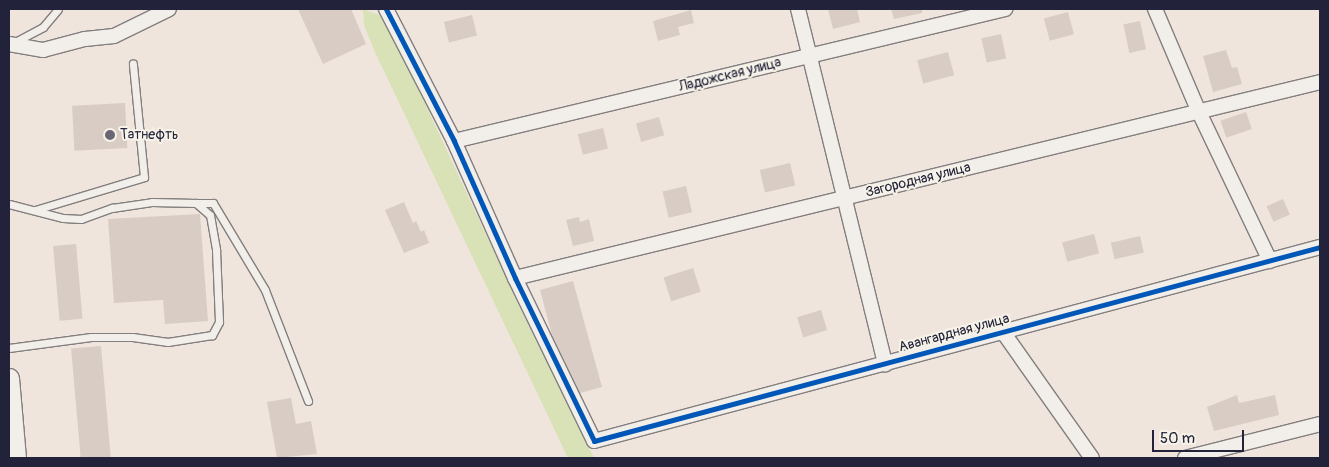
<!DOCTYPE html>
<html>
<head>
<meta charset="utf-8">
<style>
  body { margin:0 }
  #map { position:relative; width:1329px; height:467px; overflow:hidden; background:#efe5dc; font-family:Pangolin,sans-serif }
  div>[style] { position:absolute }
  .green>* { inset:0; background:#d8e2b6 }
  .building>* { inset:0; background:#d9ccc4; transform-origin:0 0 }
  .roads { filter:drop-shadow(1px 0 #837e7f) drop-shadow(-1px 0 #837e7f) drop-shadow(0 1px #837e7f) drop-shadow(0 -1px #837e7f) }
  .lane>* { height:7px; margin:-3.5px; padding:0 3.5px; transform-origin:3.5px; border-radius:3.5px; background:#f2efea }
  .street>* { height:14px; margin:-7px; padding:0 7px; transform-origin:7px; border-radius:7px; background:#f2efea }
  .secondary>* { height:19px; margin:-9.5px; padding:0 9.5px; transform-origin:9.5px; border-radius:9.5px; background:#f2efea }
  .cycleway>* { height:5px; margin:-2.5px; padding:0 2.5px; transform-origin:2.5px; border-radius:2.5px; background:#0057b8 }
  .dots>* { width:14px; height:14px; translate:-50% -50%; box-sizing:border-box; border:2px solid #f7f3e8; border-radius:50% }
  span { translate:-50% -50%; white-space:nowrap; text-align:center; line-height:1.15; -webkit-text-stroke:4px #f7f3e8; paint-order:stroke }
  .street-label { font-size:14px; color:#22223b }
  .poi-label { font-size:14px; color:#22223b }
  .left { translate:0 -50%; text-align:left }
  .frame { position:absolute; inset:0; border:10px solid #22223b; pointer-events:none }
  .scale { position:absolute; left:1152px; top:430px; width:92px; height:22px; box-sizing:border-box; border:2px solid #22223b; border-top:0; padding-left:6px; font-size:15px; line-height:18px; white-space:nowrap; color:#22223b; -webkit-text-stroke:4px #f7f3e8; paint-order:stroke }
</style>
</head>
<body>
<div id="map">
  <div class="green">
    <div style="clip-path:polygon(363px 9px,379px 15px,394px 37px,522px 312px,594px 458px,568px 458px,374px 50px,364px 25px)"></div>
  </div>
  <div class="building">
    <div style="clip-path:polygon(298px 9px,351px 9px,366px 44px,323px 64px)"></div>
    <div style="clip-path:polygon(828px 9px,857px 9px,860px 22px,833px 29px)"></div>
    <div style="clip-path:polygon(891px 9px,922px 9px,922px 13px,894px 19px)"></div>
    <div style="clip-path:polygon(691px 10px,694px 23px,678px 27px,680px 35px,658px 41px,653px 21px)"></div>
    <div style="left:1068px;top:12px;width:23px;height:25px;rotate:75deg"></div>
    <div style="left:472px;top:15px;width:21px;height:29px;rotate:76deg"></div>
    <div style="left:1140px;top:21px;width:29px;height:17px;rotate:78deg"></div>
    <div style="left:1001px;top:34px;width:25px;height:20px;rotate:78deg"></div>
    <div style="clip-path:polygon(1226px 50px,1232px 68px,1237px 67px,1242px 84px,1213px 92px,1203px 56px)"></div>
    <div style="left:948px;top:52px;width:24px;height:32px;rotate:75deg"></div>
    <div style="left:125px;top:103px;width:45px;height:53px;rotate:87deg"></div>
    <div style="left:1246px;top:112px;width:18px;height:27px;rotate:71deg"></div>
    <div style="left:659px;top:117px;width:19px;height:24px;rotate:74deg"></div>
    <div style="left:603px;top:128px;width:21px;height:26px;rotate:76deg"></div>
    <div style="left:790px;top:163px;width:23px;height:31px;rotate:77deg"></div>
    <div style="left:686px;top:186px;width:27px;height:24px;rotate:77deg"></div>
    <div style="left:1283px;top:199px;width:17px;height:18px;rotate:66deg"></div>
    <div style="clip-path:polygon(404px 202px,413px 223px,416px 221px,421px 232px,424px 230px,429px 243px,404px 253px,385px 210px)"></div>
    <div style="clip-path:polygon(200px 214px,208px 321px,165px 324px,163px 300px,114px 303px,108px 219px)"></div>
    <div style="clip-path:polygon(579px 217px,580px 222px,589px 219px,594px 241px,573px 246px,566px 220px)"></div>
    <div style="left:1094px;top:234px;width:20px;height:33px;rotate:75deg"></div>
    <div style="left:1140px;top:236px;width:17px;height:30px;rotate:77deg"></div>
    <div style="left:76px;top:244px;width:75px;height:23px;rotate:85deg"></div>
    <div style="left:693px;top:268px;width:25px;height:31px;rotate:72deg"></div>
    <div style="clip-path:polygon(573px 281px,602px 387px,580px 393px,552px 335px,540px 290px)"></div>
    <div style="left:821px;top:310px;width:21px;height:25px;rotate:73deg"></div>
    <div style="left:101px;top:346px;width:112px;height:30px;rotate:85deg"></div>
    <div style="clip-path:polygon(1237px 395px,1239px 403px,1275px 395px,1279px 415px,1214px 431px,1207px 407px)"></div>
    <div style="clip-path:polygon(291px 398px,296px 424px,311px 421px,317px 454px,277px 458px,267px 402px)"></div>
  </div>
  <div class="roads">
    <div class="lane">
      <div style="left:13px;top:43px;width:34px;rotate:-28deg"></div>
      <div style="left:43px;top:27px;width:23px;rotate:-50deg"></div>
      <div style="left:196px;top:203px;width:17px"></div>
      <div style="left:213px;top:203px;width:101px;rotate:59.1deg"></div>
      <div style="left:265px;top:290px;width:119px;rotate:68.8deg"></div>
      <div style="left:9px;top:204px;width:56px;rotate:14.5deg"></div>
      <div style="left:63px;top:218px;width:18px;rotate:3deg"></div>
      <div style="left:81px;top:219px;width:33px;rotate:-20deg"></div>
      <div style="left:112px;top:208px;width:40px;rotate:-8.5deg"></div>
      <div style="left:152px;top:202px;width:44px;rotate:1.3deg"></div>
      <div style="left:196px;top:203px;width:18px;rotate:41deg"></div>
      <div style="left:210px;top:215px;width:36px;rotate:80deg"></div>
      <div style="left:216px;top:250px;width:72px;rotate:87.6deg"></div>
      <div style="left:219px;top:322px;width:15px;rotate:118deg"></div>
      <div style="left:212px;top:335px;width:45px;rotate:171deg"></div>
      <div style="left:168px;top:342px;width:36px;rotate:-172deg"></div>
      <div style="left:132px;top:337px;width:41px;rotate:180deg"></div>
      <div style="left:91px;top:337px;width:83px;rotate:172.4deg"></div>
      <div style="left:35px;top:210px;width:114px;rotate:-16.8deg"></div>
      <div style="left:144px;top:177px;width:114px;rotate:-95.6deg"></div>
    </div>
    <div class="street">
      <div style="left:386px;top:9px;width:148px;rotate:62.7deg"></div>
      <div style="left:454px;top:141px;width:150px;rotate:66deg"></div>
      <div style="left:515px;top:278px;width:181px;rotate:64.1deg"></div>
      <div style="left:594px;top:441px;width:751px;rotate:-14.96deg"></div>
      <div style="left:798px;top:9px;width:366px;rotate:76.2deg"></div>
      <div style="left:1155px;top:9px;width:112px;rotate:66.9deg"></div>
      <div style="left:1199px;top:112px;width:165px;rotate:64.5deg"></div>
      <div style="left:9px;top:44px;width:35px;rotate:10deg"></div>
      <div style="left:43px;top:50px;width:43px;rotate:-14.7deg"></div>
      <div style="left:85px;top:39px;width:29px;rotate:-6deg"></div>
      <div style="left:114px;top:36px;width:61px;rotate:-26.1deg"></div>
      <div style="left:454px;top:141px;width:567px;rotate:-13.47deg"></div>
      <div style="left:515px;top:278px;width:829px;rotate:-13.68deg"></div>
      <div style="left:1003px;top:332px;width:154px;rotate:54.8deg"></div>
      <div style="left:1185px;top:458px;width:139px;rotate:-14.1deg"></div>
    </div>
    <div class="secondary">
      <div style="left:9px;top:378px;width:80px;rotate:85deg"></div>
    </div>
  </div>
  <div class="cycleway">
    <div style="left:386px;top:9px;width:148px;rotate:62.7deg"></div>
    <div style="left:454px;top:141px;width:150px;rotate:66deg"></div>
    <div style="left:515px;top:278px;width:181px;rotate:64.1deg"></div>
    <div style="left:594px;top:441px;width:751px;rotate:-14.96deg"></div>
  </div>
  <div class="dots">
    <div style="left:110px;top:135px;background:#6a6673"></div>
  </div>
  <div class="street-label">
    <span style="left:730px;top:75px;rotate:-14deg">Ладожская улица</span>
    <span style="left:918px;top:180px;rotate:-14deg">Загородная улица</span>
    <span style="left:954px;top:333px;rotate:-15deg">Авангардная улица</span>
  </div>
  <div class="poi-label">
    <span class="left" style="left:120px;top:135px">Татнефть</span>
  </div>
  <div class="frame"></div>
  <div class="scale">50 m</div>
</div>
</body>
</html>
